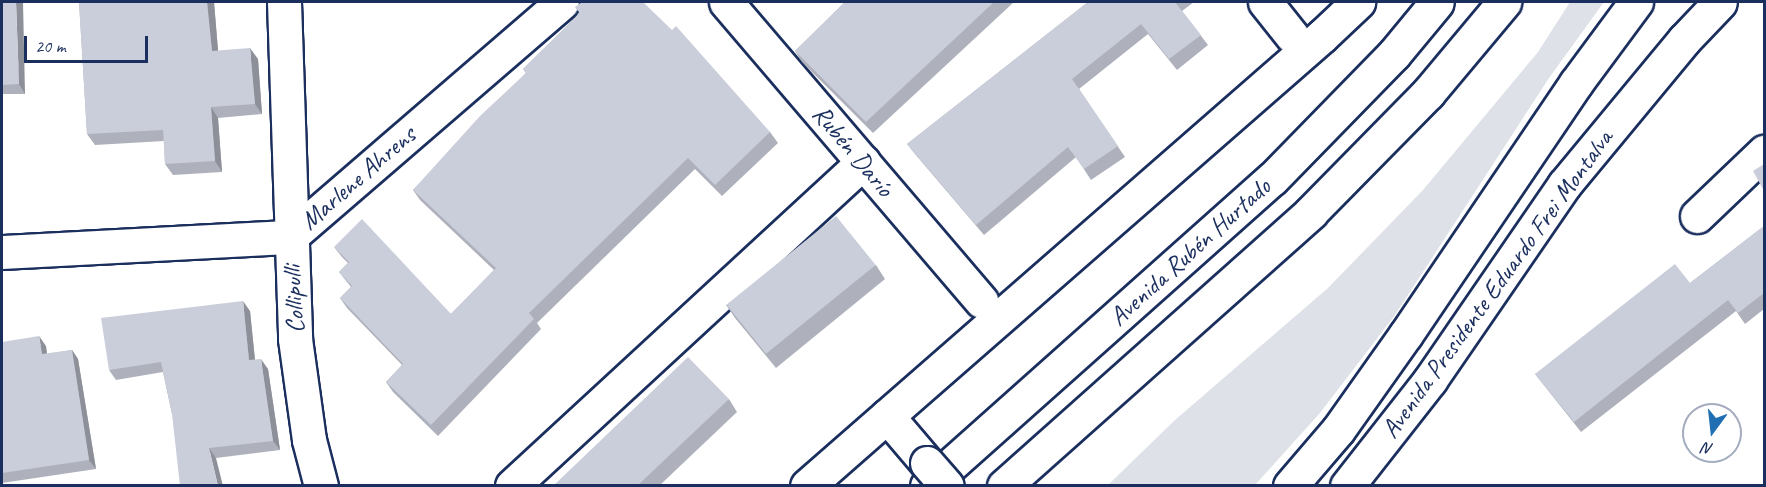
<!DOCTYPE html>
<html>
<head>
<meta charset="utf-8">
<style>
  body { margin:0 }
  #map { position:relative; width:1766px; height:487px; overflow:hidden; background:#fff; font-family:Caveat,sans-serif }
  div>[style] { position:absolute }
  .green>* { inset:0; background:#dee1e7 }
  .roads { filter:drop-shadow(2px 0 #1b2f5e) drop-shadow(-2px 0 #1b2f5e) drop-shadow(0 2px #1b2f5e) drop-shadow(0 -2px #1b2f5e) }
  .minor>* { height:33px; margin:-16.5px; padding:0 16.5px; transform-origin:16.5px; border-radius:16.5px; background:#fff }
  .major>* { height:33px; margin:-16.5px; padding:0 16.5px; transform-origin:16.5px; border-radius:16.5px; background:#fff }
  .highway>* { height:33px; margin:-16.5px; padding:0 16.5px; transform-origin:16.5px; border-radius:16.5px; background:#fff }
  .bridges { filter:drop-shadow(2px 0 #1b2f5e) drop-shadow(-2px 0 #1b2f5e) drop-shadow(0 2px #1b2f5e) drop-shadow(0 -2px #1b2f5e) }
  .major-bridge>* { height:33px; margin:-16.5px; padding:0 16.5px; transform-origin:16.5px; border-radius:16.5px; background:#fff }
  .wall>* { inset:0; background:#aeb1bb }
  .shaded-wall>* { inset:0; background:#8d9099 }
  .building>* { inset:0; background:#caceda; transform-origin:0 0 }
  span { translate:-50% -50%; white-space:nowrap; text-align:center; line-height:1.15; -webkit-text-stroke:4.5px #fff; paint-order:stroke }
  .street-label { font-size:26px; color:#1b2f5e }
  .frame { position:absolute; inset:0; border:3px solid #1b2f5e; pointer-events:none }
  .north { position:absolute; left:1682px; top:403px; width:60px; height:60px; box-sizing:border-box; background:#fff; border:2px solid #a4acbf; border-radius:50%; rotate:195deg; font-size:16px; font-weight:700; line-height:24px; text-align:center; color:#1b2f5e }
  .north::after { content:''; display:block; margin:auto; width:21px; height:27px; background:#1f6fb2; clip-path:polygon(50% 0,100% 100%,50% 72%,0 100%) }
  .scale { position:absolute; left:24px; top:36px; width:124px; height:27px; box-sizing:border-box; border:3px solid #1b2f5e; border-top:0; padding-left:8px; font-size:18px; line-height:21px; white-space:nowrap; color:#1b2f5e; -webkit-text-stroke:4px #fff; paint-order:stroke }
</style>
</head>
<body>
<div id="map">
  <div class="green">
    <div style="clip-path:polygon(1570px 2px,1604px 2px,1549px 78px,1395px 315px,1320px 413px,1255px 485px,1108px 485px,1175px 420px,1328px 288px,1423px 190px,1538px 52px)"></div>
  </div>
  <div class="roads">
    <div class="minor">
      <div style="left:284px;top:2px;width:337px;rotate:88.1deg"></div>
      <div style="left:295px;top:339px;width:102px;rotate:82.1deg"></div>
      <div style="left:309px;top:440px;width:48px;rotate:75.4deg"></div>
      <div style="left:726px;top:2px;width:393px;rotate:49.5deg"></div>
      <div style="left:1265px;top:2px;width:43px;rotate:51.5deg"></div>
      <div style="left:1697px;top:216px;width:93px;rotate:-43.7deg"></div>
      <div style="left:2px;top:252px;width:288px;rotate:-3deg"></div>
      <div style="left:290px;top:237px;width:359px;rotate:-40.8deg"></div>
      <div style="left:512px;top:486px;width:478px;rotate:-42.7deg"></div>
    </div>
    <div class="major">
      <div style="left:807px;top:486px;width:106px;rotate:-41.2deg"></div>
      <div style="left:887px;top:416px;width:62px;rotate:49.6deg"></div>
      <div style="left:1290px;top:486px;width:74px;rotate:-49.4deg"></div>
      <div style="left:1338px;top:430px;width:118px;rotate:-54.7deg"></div>
      <div style="left:1406px;top:334px;width:303px;rotate:-55.9deg"></div>
      <div style="left:1576px;top:83px;width:101px;rotate:-53.5deg"></div>
      <div style="left:1347px;top:486px;width:135px;rotate:-51.9deg"></div>
      <div style="left:1430px;top:380px;width:237px;rotate:-55.5deg"></div>
      <div style="left:1564px;top:185px;width:188px;rotate:-50.4deg"></div>
      <div style="left:1684px;top:40px;width:52px;rotate:-46.5deg"></div>
    </div>
    <div class="highway">
      <div style="left:887px;top:416px;width:578px;rotate:-41.14deg"></div>
      <div style="left:1322px;top:36px;width:50px;rotate:-43.4deg"></div>
      <div style="left:927px;top:486px;width:462px;rotate:-41.7deg"></div>
      <div style="left:1272px;top:179px;width:175px;rotate:-45.7deg"></div>
      <div style="left:1394px;top:54px;width:67px;rotate:-50.4deg"></div>
      <div style="left:1004px;top:486px;width:411px;rotate:-41.7deg"></div>
      <div style="left:1311px;top:212px;width:167px;rotate:-45.5deg"></div>
      <div style="left:1428px;top:93px;width:119px;rotate:-50.1deg"></div>
    </div>
  </div>
  <div class="bridges">
    <div class="major-bridge">
      <div style="left:927px;top:463px;width:30px;rotate:49deg"></div>
    </div>
  </div>
  <div class="wall">
    <div style="clip-path:polygon(2px 2px,25px 94px,2px 94px)"></div>
    <div style="clip-path:polygon(79px 2px,214px 2px,218px 51px,258px 59px,262px 114px,218px 118px,222px 172px,173px 175px,165px 164px,164px 141px,95px 145px,87px 134px)"></div>
    <div style="clip-path:polygon(845px 2px,1014px 2px,873px 133px,802px 62px,795px 51px)"></div>
    <div style="clip-path:polygon(1088px 2px,1194px 2px,1182px 11px,1208px 45px,1177px 70px,1148px 34px,1079px 89px,1125px 157px,1091px 180px,1076px 157px,984px 235px,915px 154px,907px 144px)"></div>
    <div style="clip-path:polygon(575px 7px,770px 132px,778px 143px,722px 196px,695px 169px,537px 323px,541px 329px,438px 436px,393px 392px,386px 382px,402px 365px,347px 308px,340px 298px,351px 287px,339px 272px,348px 263px,342px 257px,334px 247px,451px 314px,494px 270px,420px 200px,413px 190px,526px 73px,523px 69px,580px 13px)"></div>
    <div style="clip-path:polygon(1764px 226px,1764px 309px,1745px 324px,1736px 311px,1581px 432px,1535px 374px,1690px 283px)"></div>
    <div style="clip-path:polygon(876px 265px,885px 279px,776px 368px,735px 318px,726px 305px)"></div>
    <div style="clip-path:polygon(250px 311px,255px 360px,268px 369px,280px 450px,216px 458px,172px 414px,163px 372px,116px 380px,109px 370px)"></div>
    <div style="clip-path:polygon(2px 342px,46px 346px,47px 354px,72px 350px,78px 359px,96px 469px,2px 483px)"></div>
    <div style="clip-path:polygon(729px 399px,737px 412px,659px 486px,553px 486px)"></div>
  </div>
  <div class="shaded-wall">
    <div style="clip-path:polygon(16px 2px,23px 2px,25px 94px,19px 84px)"></div>
    <div style="clip-path:polygon(207px 2px,214px 2px,219px 62px,212px 51px)"></div>
    <div style="clip-path:polygon(250px 48px,258px 59px,262px 114px,255px 104px)"></div>
    <div style="clip-path:polygon(211px 107px,218px 118px,222px 172px,215px 161px)"></div>
    <div style="clip-path:polygon(243px 301px,250px 311px,256px 370px,249px 360px)"></div>
    <div style="clip-path:polygon(39px 336px,46px 346px,48px 364px,42px 354px)"></div>
    <div style="clip-path:polygon(72px 350px,78px 359px,96px 469px,89px 460px)"></div>
    <div style="clip-path:polygon(261px 359px,268px 369px,280px 450px,273px 441px)"></div>
    <div style="clip-path:polygon(209px 448px,216px 458px,223px 486px,218px 486px)"></div>
  </div>
  <div class="building">
    <div style="clip-path:polygon(2px 2px,16px 2px,19px 84px,2px 85px)"></div>
    <div style="clip-path:polygon(79px 2px,207px 2px,212px 51px,250px 48px,255px 104px,211px 107px,215px 161px,165px 164px,163px 130px,87px 134px)"></div>
    <div style="clip-path:polygon(582px 2px,643px 2px,672px 30px,676px 26px,770px 132px,715px 185px,688px 158px,529px 313px,534px 319px,431px 425px,386px 382px,403px 364px,340px 298px,352px 286px,339px 272px,349px 262px,334px 247px,362px 219px,451px 314px,496px 268px,413px 190px,480px 116px,526px 73px,523px 69px,580px 13px,575px 7px)"></div>
    <div style="clip-path:polygon(845px 2px,994px 2px,866px 122px,795px 51px)"></div>
    <div style="clip-path:polygon(1088px 2px,1175px 2px,1201px 35px,1169px 59px,1141px 24px,1072px 79px,1118px 146px,1084px 169px,1068px 147px,976px 225px,907px 144px)"></div>
    <div style="clip-path:polygon(1764px 164px,1764px 191px,1753px 171px)"></div>
    <div style="left:836px;top:216px;width:63px;height:141px;rotate:51deg"></div>
    <div style="clip-path:polygon(1764px 226px,1764px 293px,1738px 313px,1728px 300px,1574px 422px,1535px 374px,1675px 264px,1690px 283px)"></div>
    <div style="clip-path:polygon(243px 301px,249px 360px,261px 359px,273px 441px,209px 448px,218px 486px,180px 486px,172px 414px,161px 362px,109px 370px,101px 318px)"></div>
    <div style="clip-path:polygon(39px 336px,42px 354px,72px 350px,89px 460px,2px 473px,2px 342px)"></div>
    <div style="clip-path:polygon(688px 357px,729px 399px,637px 486px,553px 486px)"></div>
  </div>
  <div class="street-label">
    <span style="left:853px;top:151px;rotate:50deg">Rubén Darío</span>
    <span style="left:358px;top:178px;rotate:-41deg">Marlene Ahrens</span>
    <span style="left:1190px;top:252px;rotate:-42deg">Avenida Rubén Hurtado</span>
    <span style="left:1497px;top:284px;rotate:-54deg">Avenida Presidente Eduardo Frei Montalva</span>
    <span style="left:294px;top:299px;rotate:-93deg">Collipulli</span>
  </div>
  <div class="frame"></div>
  <div class="north">N</div>
  <div class="scale">20 m</div>
</div>
</body>
</html>
